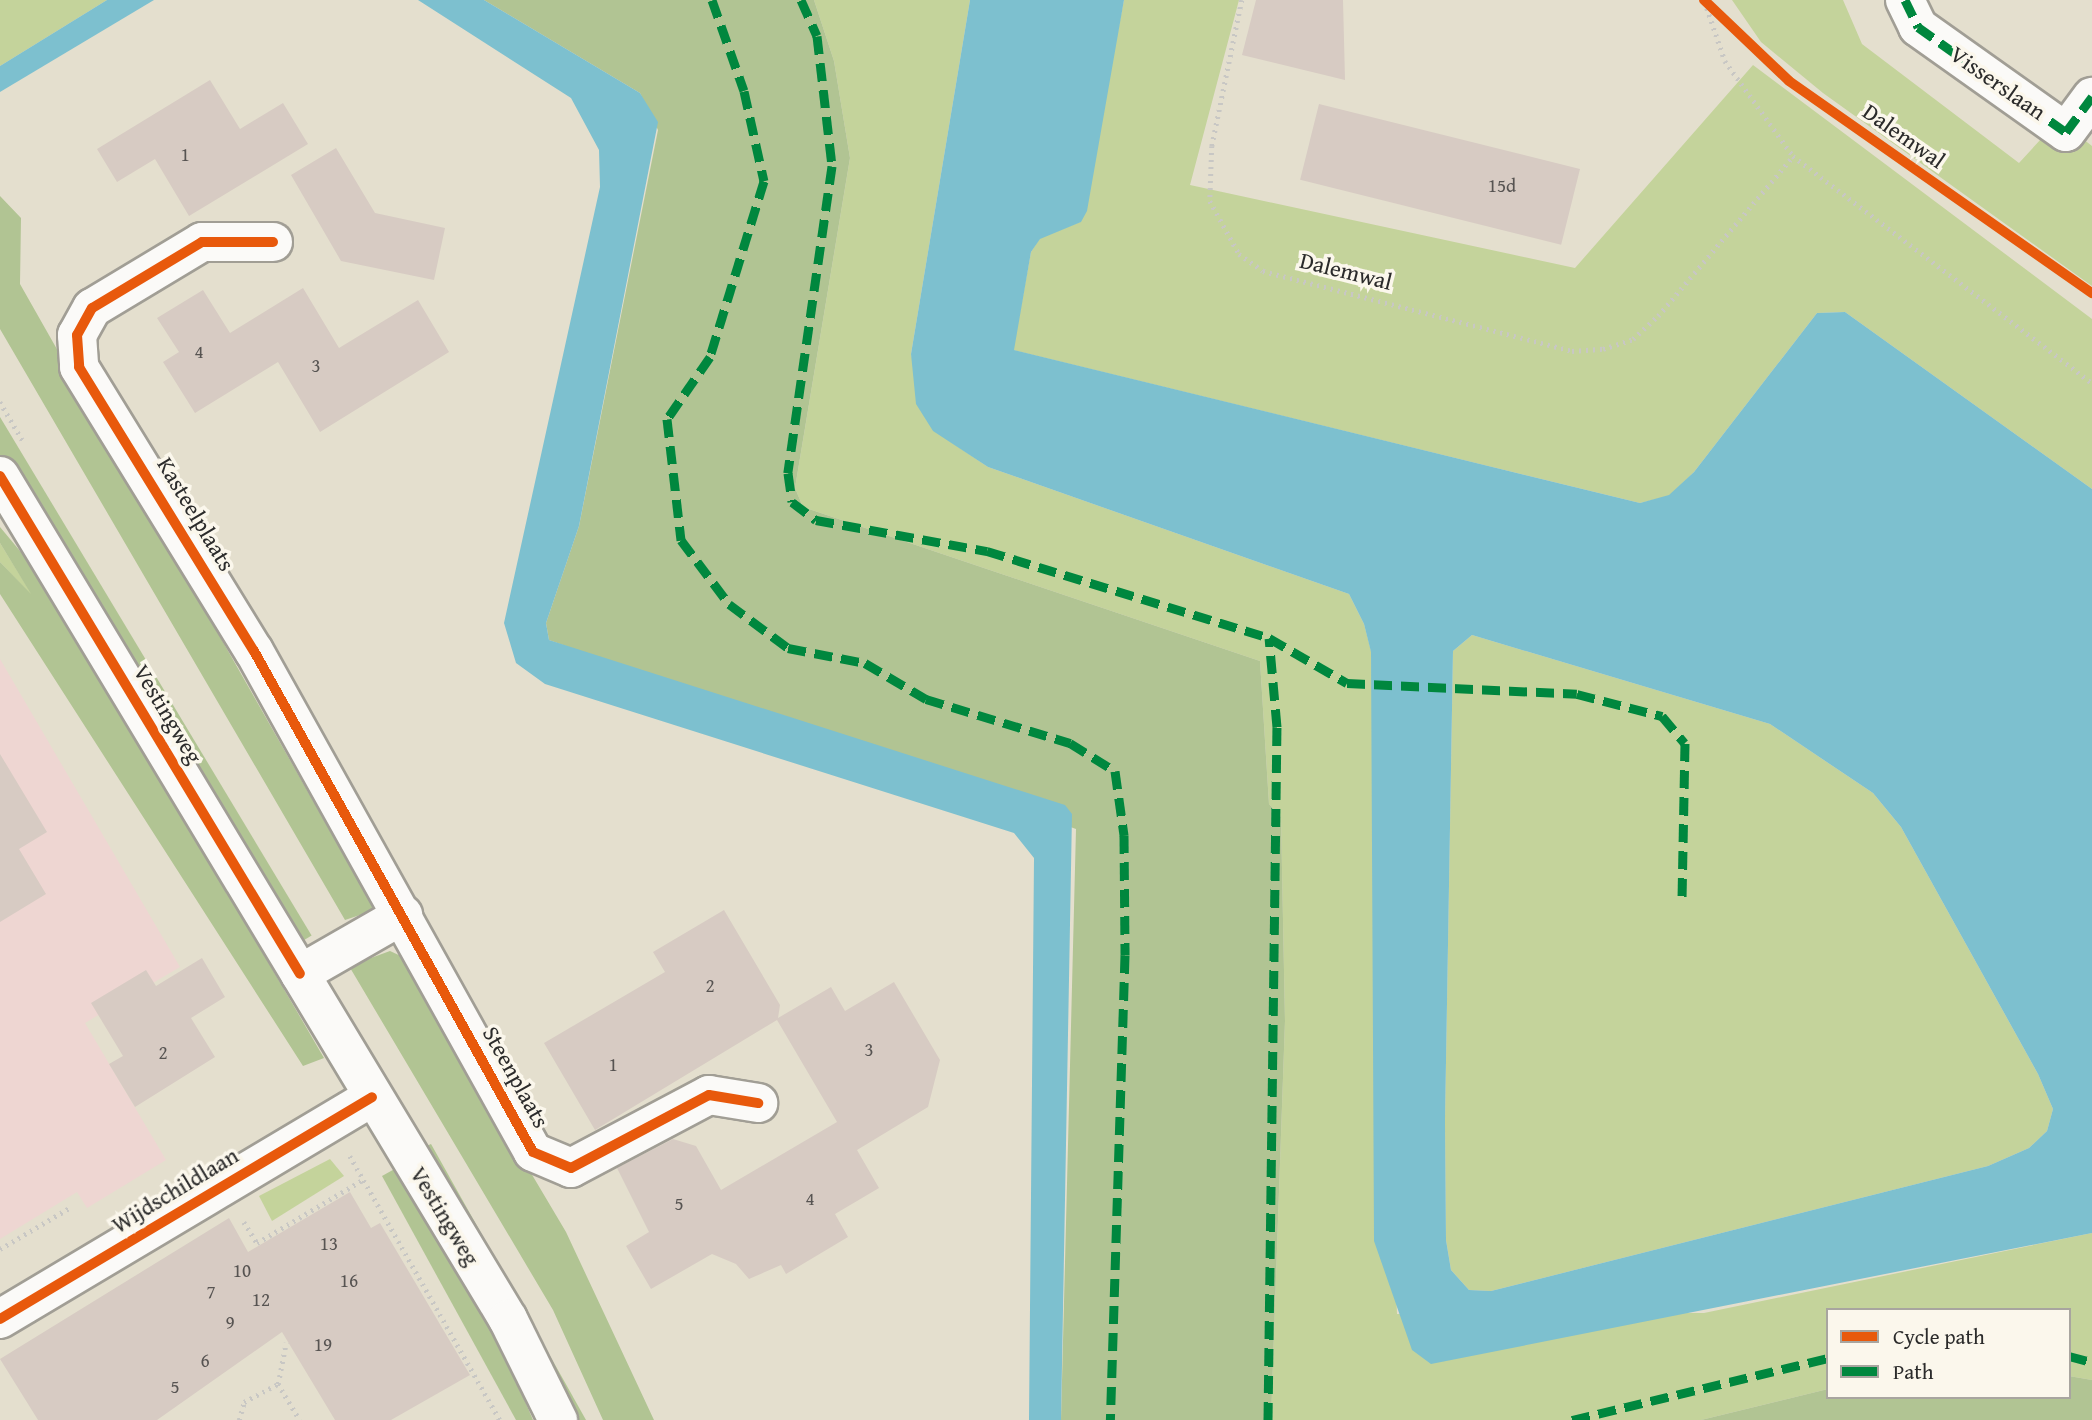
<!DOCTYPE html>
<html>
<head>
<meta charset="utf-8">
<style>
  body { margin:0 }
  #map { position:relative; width:2092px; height:1420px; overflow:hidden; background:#e4dfce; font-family:"Gentium Book Plus",serif }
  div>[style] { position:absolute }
  .built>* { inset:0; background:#eed6d2 }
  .green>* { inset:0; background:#c4d39b }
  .forest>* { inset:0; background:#b1c493; transform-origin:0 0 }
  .water>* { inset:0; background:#7dc0cf }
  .building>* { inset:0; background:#d7cbc3; transform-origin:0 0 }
  .path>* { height:4.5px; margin-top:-2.25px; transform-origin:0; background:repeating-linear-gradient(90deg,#c8c7c4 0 2px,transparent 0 7px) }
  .roads { filter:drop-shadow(2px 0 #a19e95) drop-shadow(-2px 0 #a19e95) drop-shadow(0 2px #a19e95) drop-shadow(0 -2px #a19e95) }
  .minor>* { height:38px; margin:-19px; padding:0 19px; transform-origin:19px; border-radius:19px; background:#fbfaf8 }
  .tertiary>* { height:38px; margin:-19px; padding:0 19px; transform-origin:19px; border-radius:19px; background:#fbfaf8 }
  .quiet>* { height:9px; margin-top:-4.5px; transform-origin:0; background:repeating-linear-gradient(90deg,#00873e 0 18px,transparent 0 27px) }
  .cycleway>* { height:10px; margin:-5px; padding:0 5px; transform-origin:5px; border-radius:5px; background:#e8590c }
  span { translate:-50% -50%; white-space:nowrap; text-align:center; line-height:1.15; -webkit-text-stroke:7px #fbf7ec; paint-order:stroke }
  .number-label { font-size:19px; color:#575452 }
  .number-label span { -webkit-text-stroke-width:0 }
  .street-label { font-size:23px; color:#2b2b2b }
  .legend { position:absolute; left:1826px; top:1308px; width:245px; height:91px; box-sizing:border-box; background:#fbf7ec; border:2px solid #a8a59f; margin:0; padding:9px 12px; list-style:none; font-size:21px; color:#2b2b2b }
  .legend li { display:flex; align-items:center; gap:14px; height:35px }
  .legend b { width:35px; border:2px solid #a8a59f }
</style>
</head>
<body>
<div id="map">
  <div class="built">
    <div style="clip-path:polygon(0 659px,180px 967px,85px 1023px,166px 1160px,87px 1208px,77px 1192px,0 1239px)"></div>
  </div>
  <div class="green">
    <div style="clip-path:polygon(0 0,107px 0,0 66px)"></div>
    <div style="clip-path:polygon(814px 0,970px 0,911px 354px,933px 430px,988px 467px,1349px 594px,1364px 624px,1371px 651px,1397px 1314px,1704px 1313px,2092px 1233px,2092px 1380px,2069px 1376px,2069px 1310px,1828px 1310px,1828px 1389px,1701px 1420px,1271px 1420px,1285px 1021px,1281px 817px,1269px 804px,1260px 661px,803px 507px,795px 488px,850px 158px,834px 61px)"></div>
    <div style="clip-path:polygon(1124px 0,1239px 0,1190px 185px,1575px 268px,1753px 65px,2092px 319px,2092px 489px,1845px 312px,1817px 313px,1694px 472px,1669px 496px,1640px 503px,1013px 350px,1031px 252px,1040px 238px,1080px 222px)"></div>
    <div style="clip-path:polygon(1732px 0,1843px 0,1862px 44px,2019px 163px,2041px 139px,2053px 144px,2083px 139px,2092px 146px,2092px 286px,1823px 93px,1761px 42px)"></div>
    <div style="clip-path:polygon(0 543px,34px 598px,0 562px)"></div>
    <div style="clip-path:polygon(1472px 635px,1770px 724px,1873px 793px,1901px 827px,2038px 1074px,2053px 1109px,2047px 1131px,2029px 1148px,1988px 1166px,1491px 1291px,1469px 1290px,1451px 1270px,1446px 1240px,1445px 1121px,1453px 651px)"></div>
    <div style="clip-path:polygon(330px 1159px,344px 1176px,272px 1221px,259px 1196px)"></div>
  </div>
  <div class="forest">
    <div style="clip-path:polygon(484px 0,814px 0,834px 61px,850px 158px,795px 488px,803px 507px,1260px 661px,1269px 804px,1281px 817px,1285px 1021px,1271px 1420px,1061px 1420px,1076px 829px,549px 640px,546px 623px,579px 526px,658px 130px,640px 93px)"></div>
    <div style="clip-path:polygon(0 196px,21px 218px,20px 284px,375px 910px,345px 920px,0 329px)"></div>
    <div style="left:0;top:417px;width:605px;height:24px;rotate:59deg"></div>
    <div style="clip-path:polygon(0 527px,50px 587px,324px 1058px,303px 1066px,0 594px,0 562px,31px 594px,0 543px)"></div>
    <div style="clip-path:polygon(390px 951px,403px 957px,566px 1232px,654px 1420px,603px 1420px,553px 1310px,349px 966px)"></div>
    <div style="clip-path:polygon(431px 1144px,586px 1420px,568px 1420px,422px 1148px)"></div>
    <div style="clip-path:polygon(400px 1166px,496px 1333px,533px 1420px,516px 1420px,382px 1176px)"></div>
    <div style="clip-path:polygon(2069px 1376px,2092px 1380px,2092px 1420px,1701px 1420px,1828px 1389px,1828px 1397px,2069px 1397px)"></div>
  </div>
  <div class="water">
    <div style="clip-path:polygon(107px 0,154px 0,0 92px,0 66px)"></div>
    <div style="clip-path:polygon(418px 0,484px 0,640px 93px,658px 122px,579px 526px,546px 623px,549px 640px,1065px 805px,1072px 814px,1061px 1420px,1029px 1420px,1034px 858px,1014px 833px,545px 684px,516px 663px,504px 623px,600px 187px,599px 150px,571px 98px)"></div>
    <div style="clip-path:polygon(evenodd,970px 0,1124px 0,1087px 211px,1081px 222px,1040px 239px,1031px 252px,1014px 350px,1640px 503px,1669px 495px,1694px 472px,1817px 313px,1845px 312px,2092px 489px,2092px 1233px,1431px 1364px,1412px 1350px,1374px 1241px,1371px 652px,1364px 624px,1349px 594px,988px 467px,933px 431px,916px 404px,911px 354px,970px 0,1472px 635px,1770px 724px,1873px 793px,1901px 827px,2038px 1074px,2053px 1109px,2047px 1131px,2029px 1148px,1988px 1166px,1491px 1291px,1469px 1290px,1451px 1270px,1446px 1240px,1445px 1121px,1453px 651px,1472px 635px)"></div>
  </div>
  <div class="building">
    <div style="clip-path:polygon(1256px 0,1343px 0,1345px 80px,1242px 55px)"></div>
    <div style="clip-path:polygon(210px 80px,240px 129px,283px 103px,308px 144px,189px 216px,155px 159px,117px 182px,97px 149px)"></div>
    <div style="left:1319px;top:104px;width:269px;height:78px;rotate:14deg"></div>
    <div style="clip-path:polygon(336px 148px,375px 213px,445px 228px,434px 280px,341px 261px,291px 175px)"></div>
    <div style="clip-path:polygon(303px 288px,339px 348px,418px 300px,449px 352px,320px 432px,278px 362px,195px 413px,163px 362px,179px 352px,157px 318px,203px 290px,230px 333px)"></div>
    <div style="clip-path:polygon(0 754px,47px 832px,19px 849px,46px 894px,0 922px)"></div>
    <div style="clip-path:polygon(724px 910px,780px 1005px,778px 1018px,831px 987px,845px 1011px,894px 982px,940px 1060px,928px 1107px,857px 1150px,879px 1188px,835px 1214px,848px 1237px,786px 1274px,781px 1265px,749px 1279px,736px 1264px,712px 1254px,651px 1289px,626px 1246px,649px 1232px,617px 1168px,673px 1139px,696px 1146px,721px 1190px,837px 1122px,777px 1020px,595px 1130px,544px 1043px,665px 972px,653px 952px)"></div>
    <div style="clip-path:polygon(202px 958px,225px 997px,191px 1018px,215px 1057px,135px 1107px,109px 1064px,123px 1056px,91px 1003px,146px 970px,156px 986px)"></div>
    <div style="clip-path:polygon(350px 1192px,371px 1228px,380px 1223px,470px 1375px,391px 1420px,335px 1420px,282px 1332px,157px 1420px,38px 1420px,0 1359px,229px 1218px,248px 1252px)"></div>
  </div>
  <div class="path">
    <div style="left:1242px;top:0;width:149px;rotate:101.6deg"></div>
    <div style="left:1212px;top:146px;width:55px;rotate:92.1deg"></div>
    <div style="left:1210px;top:201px;width:60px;rotate:61.3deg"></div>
    <div style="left:1239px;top:254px;width:29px;rotate:35deg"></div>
    <div style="left:1263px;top:271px;width:319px;rotate:14.5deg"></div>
    <div style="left:1572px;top:351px;width:31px;rotate:-4deg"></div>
    <div style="left:1603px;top:349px;width:32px;rotate:-18deg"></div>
    <div style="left:1633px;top:339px;width:34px;rotate:-43deg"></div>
    <div style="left:1658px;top:316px;width:209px;rotate:-49.8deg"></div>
    <div style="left:1793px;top:156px;width:375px;rotate:37.2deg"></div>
    <div style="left:1707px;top:8px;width:56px;rotate:71.2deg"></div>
    <div style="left:1725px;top:61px;width:117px;rotate:54.4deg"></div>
    <div style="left:0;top:402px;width:45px;rotate:59.5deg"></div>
    <div style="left:350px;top:1156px;width:304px;rotate:60.4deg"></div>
    <div style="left:244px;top:1222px;width:25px;rotate:58deg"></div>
    <div style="left:257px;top:1243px;width:125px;rotate:-30.9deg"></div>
    <div style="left:0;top:1249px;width:82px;rotate:-30.6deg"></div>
    <div style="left:278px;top:1384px;width:42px;rotate:-79deg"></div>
    <div style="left:239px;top:1420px;width:19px;rotate:-74deg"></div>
    <div style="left:244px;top:1402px;width:38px;rotate:-28deg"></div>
    <div style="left:278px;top:1384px;width:42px;rotate:58.6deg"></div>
  </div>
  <div class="roads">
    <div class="minor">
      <div style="left:1905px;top:0;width:30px;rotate:64deg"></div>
      <div style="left:1918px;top:27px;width:181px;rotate:35.4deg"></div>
      <div style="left:2066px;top:132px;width:44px;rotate:-53.4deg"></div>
      <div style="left:273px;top:242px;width:71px;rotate:180deg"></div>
      <div style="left:202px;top:242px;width:128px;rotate:149deg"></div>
      <div style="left:92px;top:308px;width:31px;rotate:119deg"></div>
      <div style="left:77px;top:335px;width:32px;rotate:86deg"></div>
      <div style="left:79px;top:367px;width:334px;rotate:58.4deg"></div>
      <div style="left:254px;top:651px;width:573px;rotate:60.89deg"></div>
      <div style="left:533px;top:1152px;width:41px;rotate:22.8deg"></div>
      <div style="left:571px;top:1168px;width:156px;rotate:-27.9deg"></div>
      <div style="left:709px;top:1095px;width:50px;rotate:9.3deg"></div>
      <div style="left:300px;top:974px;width:119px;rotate:-29.8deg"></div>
      <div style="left:0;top:1319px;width:433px;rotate:-30.8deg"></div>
    </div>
    <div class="tertiary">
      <div style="left:0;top:476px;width:984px;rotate:58.93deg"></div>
      <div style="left:508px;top:1319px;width:113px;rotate:63.7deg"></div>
    </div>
  </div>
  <div class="quiet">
    <div style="left:712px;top:0;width:96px;rotate:70.6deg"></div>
    <div style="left:744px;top:91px;width:92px;rotate:77.5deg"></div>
    <div style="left:764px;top:181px;width:184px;rotate:107.1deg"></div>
    <div style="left:710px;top:357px;width:75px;rotate:124.7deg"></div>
    <div style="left:667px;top:419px;width:122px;rotate:83.4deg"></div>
    <div style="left:681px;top:540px;width:80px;rotate:53.1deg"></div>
    <div style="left:729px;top:604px;width:74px;rotate:36.7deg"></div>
    <div style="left:788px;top:648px;width:78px;rotate:11deg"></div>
    <div style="left:865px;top:663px;width:71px;rotate:30.5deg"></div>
    <div style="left:926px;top:699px;width:151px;rotate:17deg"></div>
    <div style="left:1070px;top:743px;width:53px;rotate:31.9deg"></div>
    <div style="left:1115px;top:771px;width:65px;rotate:82deg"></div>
    <div style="left:1124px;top:835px;width:120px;rotate:89.5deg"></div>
    <div style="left:1125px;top:955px;width:465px;rotate:91.8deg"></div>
    <div style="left:801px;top:0;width:39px;rotate:66deg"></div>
    <div style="left:817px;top:36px;width:131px;rotate:83.4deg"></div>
    <div style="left:832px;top:166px;width:310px;rotate:98.2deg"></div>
    <div style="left:788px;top:473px;width:29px;rotate:82deg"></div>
    <div style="left:792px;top:502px;width:30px;rotate:37deg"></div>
    <div style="left:816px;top:520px;width:174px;rotate:10.3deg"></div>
    <div style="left:987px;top:551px;width:295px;rotate:17.1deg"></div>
    <div style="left:1269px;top:638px;width:90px;rotate:30deg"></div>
    <div style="left:1347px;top:683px;width:230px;rotate:2.7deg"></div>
    <div style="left:1577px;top:694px;width:88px;rotate:14.5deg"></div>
    <div style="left:1662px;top:716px;width:35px;rotate:50deg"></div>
    <div style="left:1685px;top:743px;width:160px;rotate:91.1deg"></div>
    <div style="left:1905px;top:0;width:30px;rotate:64deg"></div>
    <div style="left:1918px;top:27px;width:181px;rotate:35.4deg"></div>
    <div style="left:2066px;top:132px;width:44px;rotate:-53.4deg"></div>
    <div style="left:2069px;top:1356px;width:24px;rotate:15deg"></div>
    <div style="left:1268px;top:1420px;width:693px;rotate:-89.26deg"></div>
    <div style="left:1277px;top:727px;width:89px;rotate:-95.1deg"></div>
    <div style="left:1572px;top:1420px;width:263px;rotate:-13.6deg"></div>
  </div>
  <div class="cycleway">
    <div style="left:1704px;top:0;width:117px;rotate:43.6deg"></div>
    <div style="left:1789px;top:81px;width:370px;rotate:35deg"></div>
    <div style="left:273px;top:242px;width:71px;rotate:180deg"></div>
    <div style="left:202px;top:242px;width:128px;rotate:149deg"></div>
    <div style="left:92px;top:308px;width:31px;rotate:119deg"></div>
    <div style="left:77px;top:335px;width:32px;rotate:86deg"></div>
    <div style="left:79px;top:367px;width:334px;rotate:58.4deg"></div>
    <div style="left:254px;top:651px;width:573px;rotate:60.89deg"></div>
    <div style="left:533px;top:1152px;width:41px;rotate:22.8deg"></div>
    <div style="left:571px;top:1168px;width:156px;rotate:-27.9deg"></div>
    <div style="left:709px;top:1095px;width:50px;rotate:9.3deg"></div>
    <div style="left:0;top:476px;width:581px;rotate:58.93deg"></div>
    <div style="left:0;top:1319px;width:433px;rotate:-30.8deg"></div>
  </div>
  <div class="number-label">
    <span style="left:185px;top:155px">1</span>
    <span style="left:1502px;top:186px">15d</span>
    <span style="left:199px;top:352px">4</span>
    <span style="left:316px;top:366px">3</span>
    <span style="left:710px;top:986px">2</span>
    <span style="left:869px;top:1050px">3</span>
    <span style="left:163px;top:1053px">2</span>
    <span style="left:613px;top:1065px">1</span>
    <span style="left:810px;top:1199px">4</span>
    <span style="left:679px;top:1204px">5</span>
    <span style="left:329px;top:1244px">13</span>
    <span style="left:242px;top:1271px">10</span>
    <span style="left:349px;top:1281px">16</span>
    <span style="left:211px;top:1292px">7</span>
    <span style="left:261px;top:1300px">12</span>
    <span style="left:230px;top:1323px">9</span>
    <span style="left:323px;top:1345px">19</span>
    <span style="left:205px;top:1361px">6</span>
    <span style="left:175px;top:1387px">5</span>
  </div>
  <div class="street-label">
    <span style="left:1998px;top:83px;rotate:35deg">Visserslaan</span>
    <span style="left:1904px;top:136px;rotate:35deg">Dalemwal</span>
    <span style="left:1346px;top:271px;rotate:14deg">Dalemwal</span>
    <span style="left:196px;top:514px;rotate:59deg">Kasteelplaats</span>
    <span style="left:168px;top:714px;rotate:59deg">Vestingweg</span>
    <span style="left:516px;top:1077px;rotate:61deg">Steenplaats</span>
    <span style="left:175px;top:1190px;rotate:-31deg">Wijdschildlaan</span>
    <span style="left:445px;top:1216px;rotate:59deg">Vestingweg</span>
  </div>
  <ul class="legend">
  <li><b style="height:9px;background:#e8590c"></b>Cycle path</li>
  <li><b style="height:9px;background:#00873e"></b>Path</li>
  </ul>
</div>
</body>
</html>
